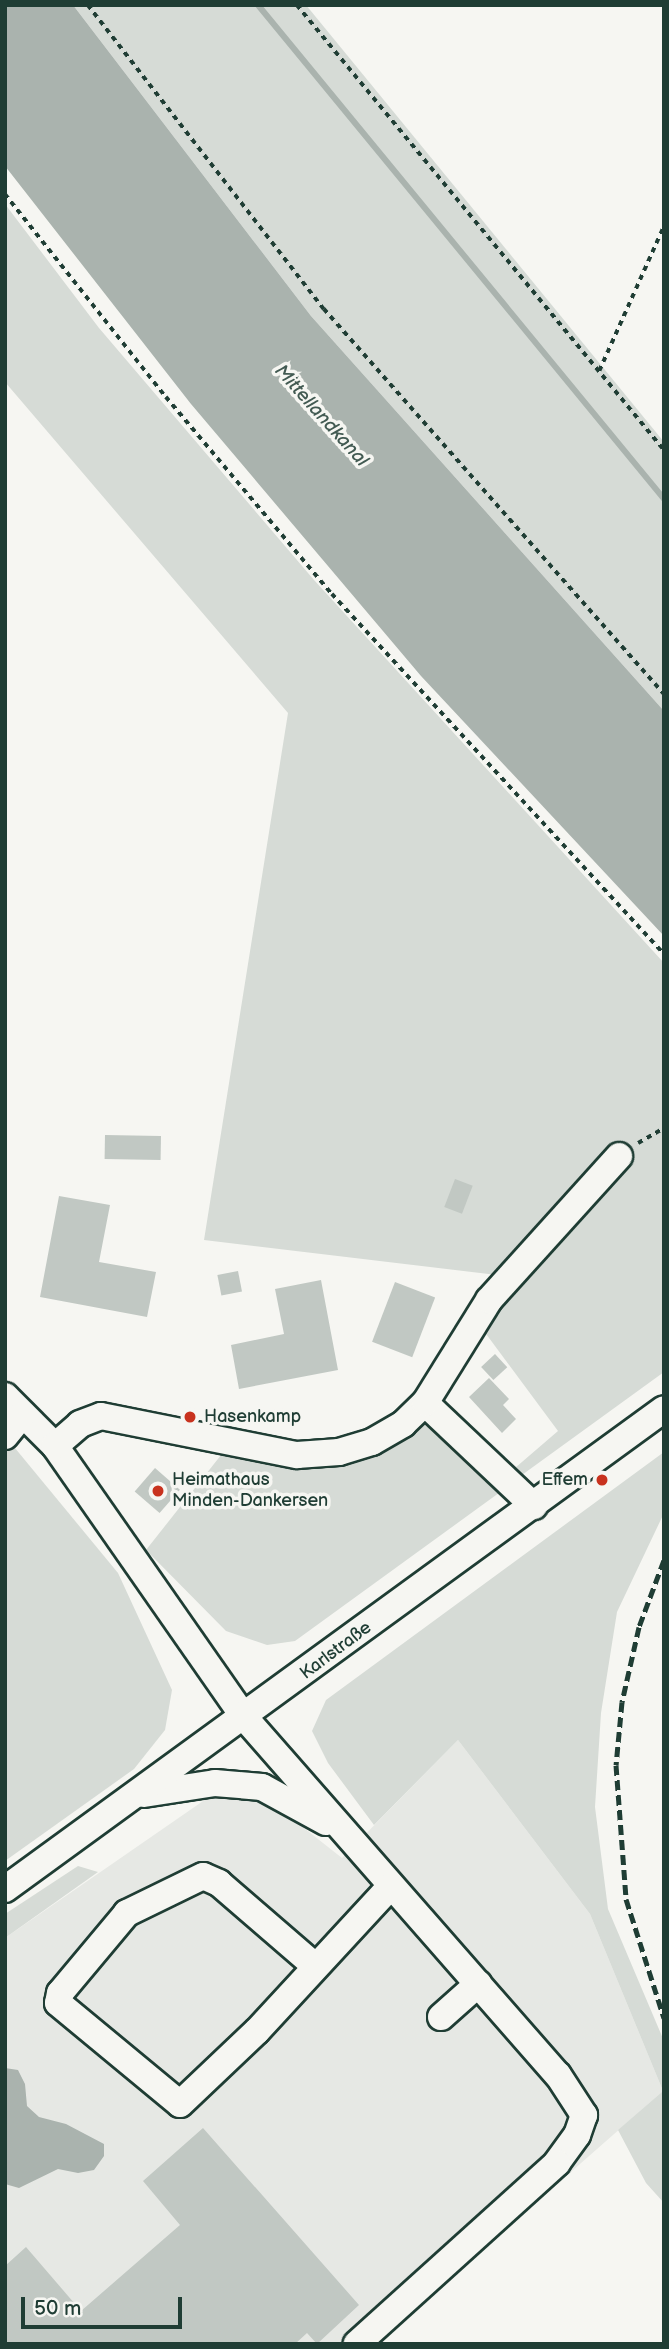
<!DOCTYPE html>
<html>
<head>
<meta charset="utf-8">
<style>
  body { margin:0 }
  #map { position:relative; width:669px; height:2349px; overflow:hidden; background:#f6f6f2; font-family:"Balsamiq Sans",sans-serif }
  div>[style] { position:absolute }
  .built>* { inset:0; background:#e6e8e4 }
  .green>* { inset:0; background:#d6dbd6 }
  .water>* { inset:0; background:#aab3ae }
  .stream>* { height:6px; margin:-3px; padding:0 3px; transform-origin:3px; border-radius:3px; background:#aab3ae }
  .building>* { inset:0; background:#c1c8c3; transform-origin:0 0 }
  .path>* { height:3.5px; margin-top:-1.75px; transform-origin:0; background:repeating-linear-gradient(90deg,#1f3d34 0 5px,transparent 0 10px) }
  .roads { filter:drop-shadow(2px 0 #1f3d34) drop-shadow(-2px 0 #1f3d34) drop-shadow(0 2px #1f3d34) drop-shadow(0 -2px #1f3d34) }
  .minor>* { height:26px; margin:-13px; padding:0 13px; transform-origin:13px; border-radius:13px; background:#f6f6f2 }
  .rail>* { height:5px; margin-top:-2.5px; transform-origin:0; background:repeating-linear-gradient(90deg,#1f3d34 0 10px,transparent 0 15px) }
  .dots>* { width:19px; height:19px; translate:-50% -50%; box-sizing:border-box; border:4px solid #f6f6f2; border-radius:50% }
  span { translate:-50% -50%; white-space:nowrap; text-align:center; line-height:1.15; -webkit-text-stroke:7px #f6f6f2; paint-order:stroke }
  .poi-label { font-size:18px; color:#1f3d34 }
  .left { translate:0 -50%; text-align:left }
  .right { translate:-100% -50%; text-align:right }
  .street-label { font-size:18px; color:#1f3d34 }
  .water-label { font-size:19px; color:#425a52; font-style:italic }
  .frame { position:absolute; inset:0; border:7px solid #1f3d34; pointer-events:none }
  .scale { position:absolute; left:21px; top:2297px; width:161px; height:32px; box-sizing:border-box; border:4px solid #1f3d34; border-top:0; padding-left:9px; font-size:21px; line-height:24px; white-space:nowrap; color:#1f3d34; -webkit-text-stroke:5px #f6f6f2; paint-order:stroke }
</style>
</head>
<body>
<div id="map">
  <div class="built">
    <div style="clip-path:polygon(458px 1740px,590px 1914px,663px 2091px,375px 2344px,5px 2344px,5px 1938px,206px 1799px,237px 1793px,271px 1802px,342px 1858px)"></div>
  </div>
  <div class="green">
    <div style="clip-path:polygon(73px 5px,306px 5px,664px 442px,664px 711px,311px 316px)"></div>
    <div style="clip-path:polygon(5px 204px,99px 328px,314px 580px,664px 963px,664px 1372px,515px 1480px,508px 1474px,558px 1431px,472px 1315px,497px 1275px,204px 1240px,288px 713px,5px 382px)"></div>
    <div style="clip-path:polygon(421px 1416px,503px 1490px,295px 1641px,267px 1645px,226px 1631px,146px 1550px,225px 1450px,292px 1461px)"></div>
    <div style="clip-path:polygon(10px 1442px,118px 1573px,172px 1690px,165px 1730px,134px 1769px,5px 1861px,5px 1448px)"></div>
    <div style="clip-path:polygon(664px 1452px,664px 1513px,617px 1612px,601px 1713px,595px 1807px,608px 1909px,664px 2041px,664px 2203px,646px 2183px,618px 2130px,663px 2091px,590px 1914px,458px 1740px,374px 1825px,328px 1763px,312px 1731px,326px 1700px)"></div>
    <div style="clip-path:polygon(78px 1866px,98px 1872px,5px 1938px,5px 1914px)"></div>
  </div>
  <div class="water">
    <div style="clip-path:polygon(5px 5px,73px 5px,311px 316px,664px 711px,664px 936px,421px 676px,191px 404px,5px 166px)"></div>
    <div style="clip-path:polygon(5px 2068px,18px 2070px,25px 2084px,27px 2106px,39px 2117px,66px 2124px,104px 2144px,104px 2156px,94px 2170px,78px 2173px,58px 2169px,19px 2188px,5px 2184px)"></div>
  </div>
  <div class="stream">
    <div style="left:258px;top:5px;width:639px;rotate:50.58deg"></div>
  </div>
  <div class="building">
    <div style="left:105px;top:1135px;width:56px;height:24px;rotate:1deg"></div>
    <div style="left:455px;top:1179px;width:19px;height:30px;rotate:21deg"></div>
    <div style="clip-path:polygon(59px 1196px,110px 1205px,99px 1262px,156px 1272px,147px 1317px,40px 1297px)"></div>
    <div style="left:238px;top:1271px;width:21px;height:21px;rotate:79deg"></div>
    <div style="clip-path:polygon(321px 1280px,338px 1370px,239px 1389px,231px 1345px,284px 1334px,275px 1289px)"></div>
    <div style="left:395px;top:1282px;width:43px;height:64px;rotate:21deg"></div>
    <div style="left:495px;top:1354px;width:18px;height:19px;rotate:47deg"></div>
    <div style="clip-path:polygon(489px 1378px,509px 1399px,503px 1405px,516px 1419px,502px 1433px,469px 1397px)"></div>
    <div style="left:155px;top:1468px;width:33px;height:31px;rotate:41deg"></div>
    <div style="clip-path:polygon(203px 2128px,359px 2305px,317px 2344px,307px 2333px,295px 2344px,5px 2344px,5px 2266px,26px 2247px,81px 2311px,180px 2225px,143px 2181px)"></div>
  </div>
  <div class="path">
    <div style="left:88px;top:5px;width:385px;rotate:52.2deg"></div>
    <div style="left:324px;top:309px;width:514px;rotate:48.55deg"></div>
    <div style="left:297px;top:5px;width:577px;rotate:50.49deg"></div>
    <div style="left:5px;top:194px;width:259px;rotate:51.6deg"></div>
    <div style="left:166px;top:397px;width:258px;rotate:49.9deg"></div>
    <div style="left:332px;top:594px;width:490px;rotate:47.3deg"></div>
    <div style="left:599px;top:371px;width:159px;rotate:-65.9deg"></div>
    <div style="left:638px;top:1143px;width:30px;rotate:-30deg"></div>
  </div>
  <div class="roads">
    <div class="minor">
      <div style="left:5px;top:1396px;width:71px;rotate:45deg"></div>
      <div style="left:55px;top:1446px;width:332px;rotate:55.1deg"></div>
      <div style="left:245px;top:1718px;width:475px;rotate:48.8deg"></div>
      <div style="left:558px;top:2075px;width:48px;rotate:57deg"></div>
      <div style="left:584px;top:2115px;width:21px;rotate:109deg"></div>
      <div style="left:577px;top:2135px;width:34px;rotate:126deg"></div>
      <div style="left:557px;top:2163px;width:270px;rotate:137.9deg"></div>
      <div style="left:425px;top:1403px;width:150px;rotate:43.4deg"></div>
      <div style="left:5px;top:1436px;width:28px;rotate:-51deg"></div>
      <div style="left:55px;top:1446px;width:33px;rotate:-41deg"></div>
      <div style="left:80px;top:1424px;width:22px;rotate:-21deg"></div>
      <div style="left:101px;top:1416px;width:200px;rotate:11.3deg"></div>
      <div style="left:297px;top:1455px;width:42px;rotate:-4.1deg"></div>
      <div style="left:339px;top:1452px;width:34px;rotate:-17deg"></div>
      <div style="left:372px;top:1442px;width:36px;rotate:-30deg"></div>
      <div style="left:403px;top:1424px;width:30px;rotate:-44deg"></div>
      <div style="left:425px;top:1403px;width:121px;rotate:-58.1deg"></div>
      <div style="left:489px;top:1300px;width:194px;rotate:-47.9deg"></div>
      <div style="left:144px;top:1794px;width:72px;rotate:-8.8deg"></div>
      <div style="left:215px;top:1783px;width:47px;rotate:4.9deg"></div>
      <div style="left:262px;top:1787px;width:73px;rotate:28.7deg"></div>
      <div style="left:5px;top:1889px;width:815px;rotate:-36.07deg"></div>
      <div style="left:315px;top:1966px;width:127px;rotate:-139.2deg"></div>
      <div style="left:219px;top:1883px;width:17px;rotate:-156deg"></div>
      <div style="left:203px;top:1876px;width:85px;rotate:154deg"></div>
      <div style="left:127px;top:1913px;width:104px;rotate:129.9deg"></div>
      <div style="left:60px;top:1993px;width:10px;rotate:101deg"></div>
      <div style="left:58px;top:2003px;width:158px;rotate:39.6deg"></div>
      <div style="left:180px;top:2104px;width:106px;rotate:-43.5deg"></div>
      <div style="left:257px;top:2031px;width:196px;rotate:-47.3deg"></div>
      <div style="left:441px;top:2017px;width:50px;rotate:-41.7deg"></div>
    </div>
  </div>
  <div class="rail">
    <div style="left:664px;top:1560px;width:72px;rotate:110.5deg"></div>
    <div style="left:639px;top:1627px;width:77px;rotate:102.8deg"></div>
    <div style="left:622px;top:1702px;width:63px;rotate:95.4deg"></div>
    <div style="left:616px;top:1765px;width:134px;rotate:85.7deg"></div>
    <div style="left:626px;top:1899px;width:125px;rotate:72.3deg"></div>
  </div>
  <div class="dots">
    <div style="left:190px;top:1417px;background:#c8321e"></div>
    <div style="left:602px;top:1480px;background:#c8321e"></div>
    <div style="left:158px;top:1491px;background:#c8321e"></div>
  </div>
  <div class="poi-label">
    <span class="left" style="left:204px;top:1417px">Hasenkamp</span>
    <span class="right" style="left:588px;top:1480px">Effem</span>
    <span class="left" style="left:172px;top:1491px">Heimathaus<br>Minden-Dankersen</span>
  </div>
  <div class="street-label">
    <span style="left:336px;top:1651px;rotate:-37deg">Karlstraße</span>
  </div>
  <div class="water-label">
    <span style="left:321px;top:416px;rotate:48deg">Mittellandkanal</span>
  </div>
  <div class="frame"></div>
  <div class="scale">50 m</div>
</div>
</body>
</html>
